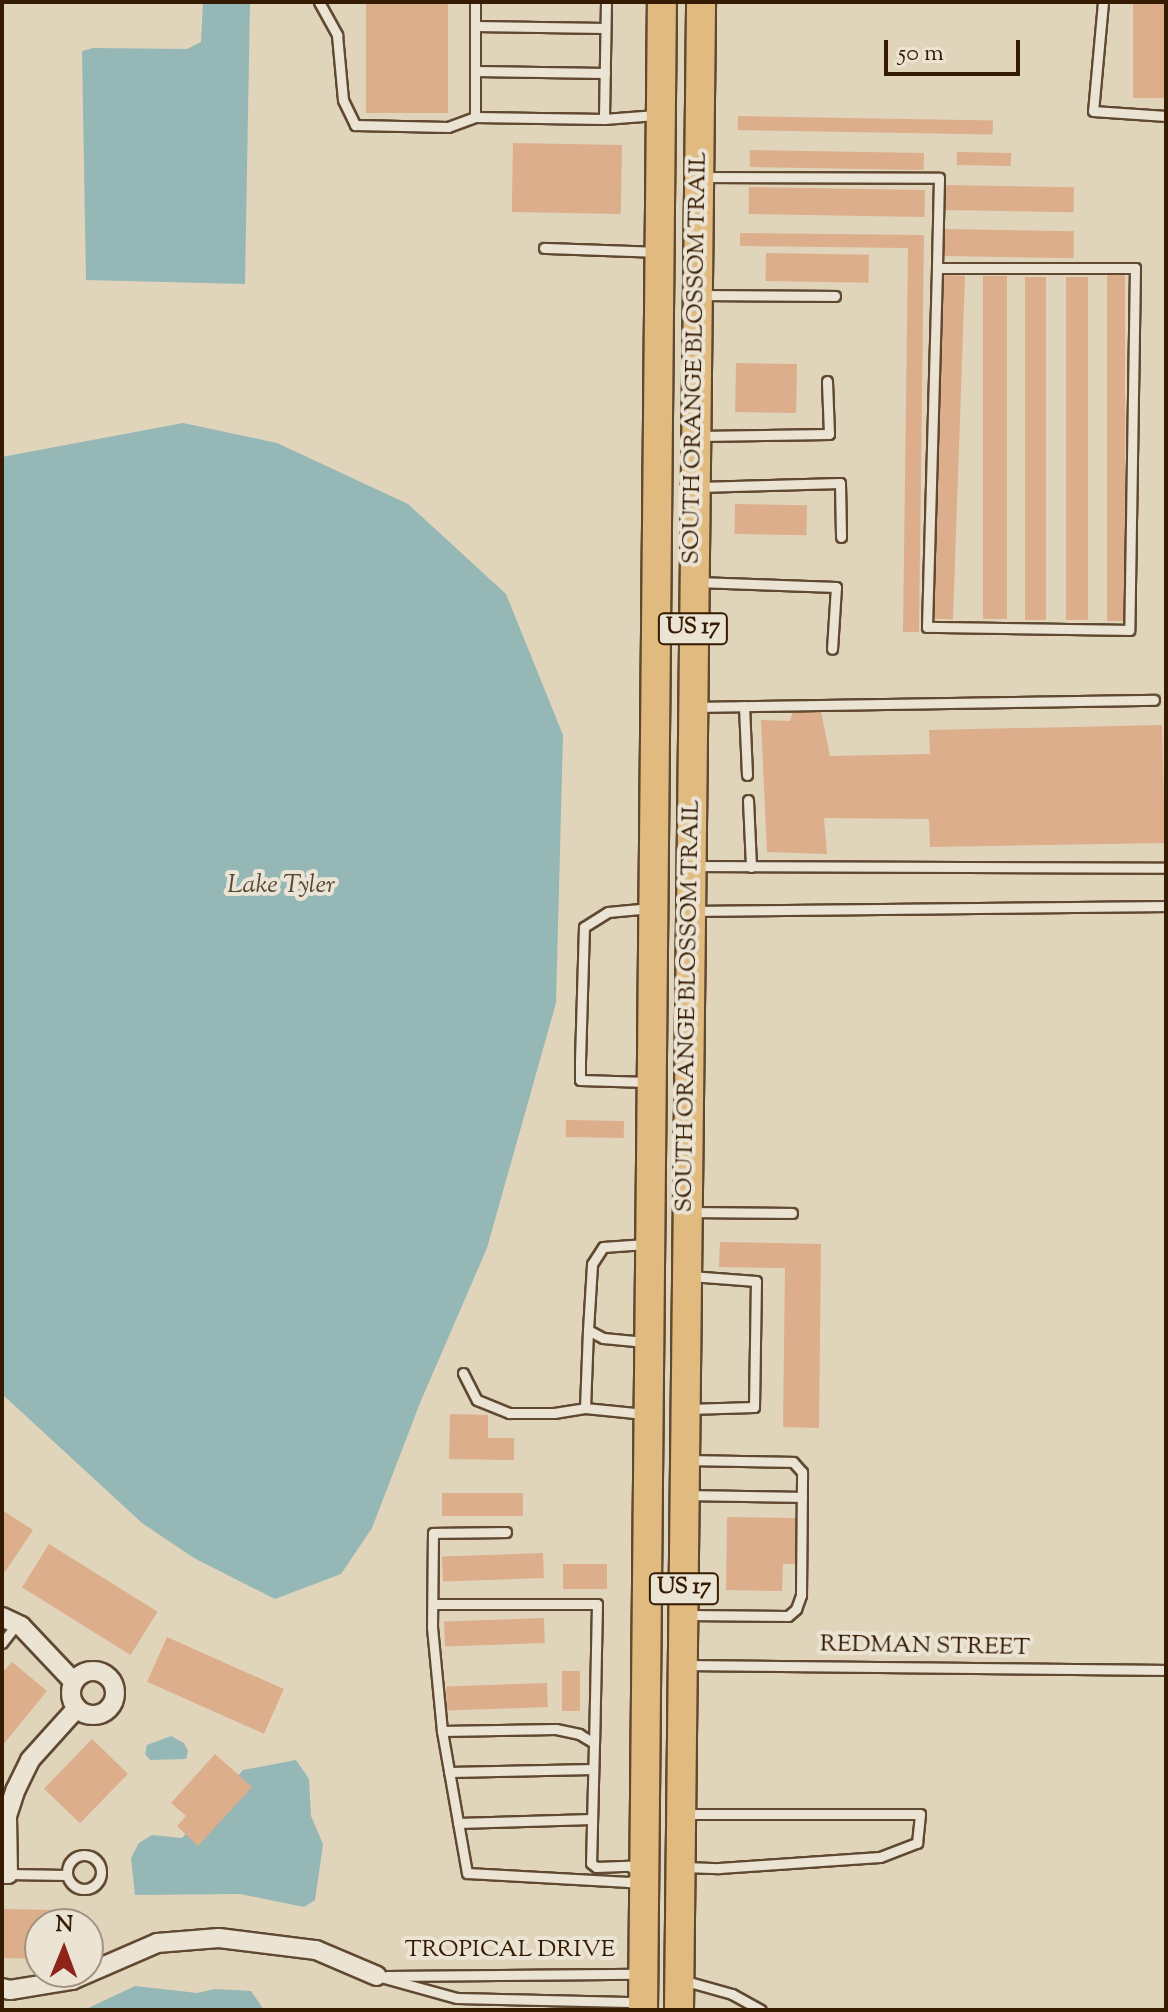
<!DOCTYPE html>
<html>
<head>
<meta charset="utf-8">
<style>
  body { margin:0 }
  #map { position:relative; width:1168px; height:2012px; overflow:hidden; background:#e0d4bb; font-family:"Sorts Mill Goudy",serif }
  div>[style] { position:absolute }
  .water>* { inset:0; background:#95b7b6 }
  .building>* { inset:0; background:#dcae8c; transform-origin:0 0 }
  .roads { filter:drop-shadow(2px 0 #604930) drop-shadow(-2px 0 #604930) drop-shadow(0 2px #604930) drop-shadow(0 -2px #604930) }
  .lane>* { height:9px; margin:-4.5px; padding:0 4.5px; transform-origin:4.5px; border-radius:4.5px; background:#ebe3d3 }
  .lane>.ring { margin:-4.5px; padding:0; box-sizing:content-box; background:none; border:9px solid #ebe3d3; border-radius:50% }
  .street>* { height:18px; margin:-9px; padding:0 9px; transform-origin:9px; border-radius:9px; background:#ebe3d3 }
  .street>.ring { margin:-9px; padding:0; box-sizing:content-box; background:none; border:18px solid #ebe3d3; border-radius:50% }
  .primary>* { height:28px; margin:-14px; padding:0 14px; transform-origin:14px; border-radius:14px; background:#e0ba7e }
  span { translate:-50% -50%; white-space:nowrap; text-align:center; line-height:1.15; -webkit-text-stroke:8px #ebe3d3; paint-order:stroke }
  .shield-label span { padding:2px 6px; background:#ebe3d3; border:2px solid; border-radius:6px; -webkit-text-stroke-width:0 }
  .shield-label { font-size:22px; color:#351b01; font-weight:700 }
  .street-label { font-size:24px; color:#351b01 }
  .water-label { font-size:26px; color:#524a37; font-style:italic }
  .frame { position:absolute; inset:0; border:4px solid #351b01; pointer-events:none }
  .north { position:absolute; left:24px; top:1908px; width:80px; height:80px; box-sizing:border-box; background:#ebe3d3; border:2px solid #a2937f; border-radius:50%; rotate:1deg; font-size:22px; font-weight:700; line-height:32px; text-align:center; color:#351b01 }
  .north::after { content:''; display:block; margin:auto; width:28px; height:36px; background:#8f2418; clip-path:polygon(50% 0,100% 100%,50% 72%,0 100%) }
  .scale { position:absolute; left:884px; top:40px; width:136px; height:36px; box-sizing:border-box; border:4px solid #351b01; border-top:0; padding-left:10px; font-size:24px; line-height:28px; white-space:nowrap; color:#351b01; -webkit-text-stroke:6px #ebe3d3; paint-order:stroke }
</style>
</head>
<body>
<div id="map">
  <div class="water">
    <div style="clip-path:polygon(203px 2px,250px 2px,245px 284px,86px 280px,82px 51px,93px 48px,187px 49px,201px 42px)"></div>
    <div style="clip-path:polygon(183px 423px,277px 443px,408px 504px,506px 594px,563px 735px,556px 1003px,487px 1248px,420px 1403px,372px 1528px,341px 1574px,275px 1599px,194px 1558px,142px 1523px,2px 1394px,2px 457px)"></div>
    <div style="clip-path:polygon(171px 1736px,184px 1743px,188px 1751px,186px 1759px,150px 1760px,145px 1754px,147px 1745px)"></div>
    <div style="clip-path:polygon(296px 1760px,309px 1779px,311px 1816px,323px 1844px,315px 1900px,304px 1907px,240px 1894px,135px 1895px,131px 1858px,139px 1843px,152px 1835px,182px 1838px,243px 1770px)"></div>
    <div style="clip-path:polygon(135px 1986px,197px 1993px,215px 1989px,251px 1991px,264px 2010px,84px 2010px)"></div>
  </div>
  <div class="building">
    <div style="left:366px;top:2px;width:82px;height:111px"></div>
    <div style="left:1133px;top:2px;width:33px;height:96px"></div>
    <div style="left:738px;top:116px;width:255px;height:14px;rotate:1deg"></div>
    <div style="left:513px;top:143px;width:109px;height:69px;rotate:1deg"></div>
    <div style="left:750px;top:150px;width:174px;height:17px;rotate:1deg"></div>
    <div style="left:957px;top:152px;width:54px;height:13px;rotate:1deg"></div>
    <div style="left:945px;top:185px;width:129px;height:25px;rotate:1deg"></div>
    <div style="left:749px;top:187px;width:176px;height:27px;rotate:1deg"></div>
    <div style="left:945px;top:229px;width:129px;height:27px;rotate:1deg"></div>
    <div style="clip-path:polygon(740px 233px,924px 235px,919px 632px,903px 632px,908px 248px,740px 246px)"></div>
    <div style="left:766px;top:253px;width:103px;height:28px;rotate:1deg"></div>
    <div style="left:1107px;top:274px;width:18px;height:347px"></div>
    <div style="left:942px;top:275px;width:23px;height:344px;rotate:2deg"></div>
    <div style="left:983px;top:276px;width:24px;height:343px"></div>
    <div style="left:1025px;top:277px;width:21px;height:343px"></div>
    <div style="left:1066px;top:277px;width:22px;height:343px"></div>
    <div style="left:736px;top:363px;width:61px;height:49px;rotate:1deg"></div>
    <div style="left:735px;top:504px;width:72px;height:30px;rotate:1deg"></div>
    <div style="clip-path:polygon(793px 711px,821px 711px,830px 756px,930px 754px,929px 730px,1162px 725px,1165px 843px,930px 847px,929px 819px,824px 818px,827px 854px,767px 852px,761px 720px,790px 721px)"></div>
    <div style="left:566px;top:1120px;width:58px;height:17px;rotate:1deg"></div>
    <div style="clip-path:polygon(720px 1242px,821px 1244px,819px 1428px,783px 1427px,785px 1268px,719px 1267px)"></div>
    <div style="clip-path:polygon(450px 1414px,488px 1415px,488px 1438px,514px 1438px,514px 1460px,449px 1459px)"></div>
    <div style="left:442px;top:1493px;width:81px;height:23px"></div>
    <div style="clip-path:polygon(2px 1510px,33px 1530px,5px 1572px,2px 1570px)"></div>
    <div style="clip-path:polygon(727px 1517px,797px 1518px,797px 1564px,783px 1564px,782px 1591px,726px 1590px)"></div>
    <div style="left:49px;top:1544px;width:128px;height:51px;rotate:32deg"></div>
    <div style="left:543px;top:1553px;width:25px;height:101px;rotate:88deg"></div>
    <div style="left:563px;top:1564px;width:44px;height:25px"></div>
    <div style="left:544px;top:1618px;width:25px;height:100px;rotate:88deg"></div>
    <div style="left:167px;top:1637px;width:128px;height:49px;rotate:24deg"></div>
    <div style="clip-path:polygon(12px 1662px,47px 1691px,2px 1746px,2px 1673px)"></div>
    <div style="left:562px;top:1671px;width:18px;height:40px"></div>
    <div style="left:547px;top:1683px;width:24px;height:101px;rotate:88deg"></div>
    <div style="left:92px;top:1739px;width:50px;height:69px;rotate:44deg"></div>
    <div style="clip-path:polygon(215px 1754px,252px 1787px,198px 1846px,177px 1826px,186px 1816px,171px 1803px)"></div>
    <div style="clip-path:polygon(2px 1909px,65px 1910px,65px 1924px,40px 1924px,40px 1959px,2px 1958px)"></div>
  </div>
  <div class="roads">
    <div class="lane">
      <div style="left:319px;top:2px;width:38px;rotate:61deg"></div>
      <div style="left:337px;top:35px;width:65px;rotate:84.7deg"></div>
      <div style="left:343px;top:100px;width:28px;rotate:64deg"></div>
      <div style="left:355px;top:125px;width:93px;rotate:1.2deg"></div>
      <div style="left:448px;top:127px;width:29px;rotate:-20deg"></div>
      <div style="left:475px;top:117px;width:129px;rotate:0.9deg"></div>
      <div style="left:475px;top:2px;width:115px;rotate:90deg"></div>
      <div style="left:606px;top:2px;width:117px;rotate:91deg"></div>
      <div style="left:604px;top:119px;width:52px;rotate:-4.4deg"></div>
      <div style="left:1103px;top:2px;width:109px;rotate:95.2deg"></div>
      <div style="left:1093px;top:111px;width:73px;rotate:3.9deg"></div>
      <div style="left:475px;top:26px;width:130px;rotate:0.9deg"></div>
      <div style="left:475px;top:71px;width:130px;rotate:0.9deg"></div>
      <div style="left:702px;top:177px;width:237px;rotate:0.2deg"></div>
      <div style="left:939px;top:178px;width:90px;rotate:91.3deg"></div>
      <div style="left:937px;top:268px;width:198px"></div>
      <div style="left:1135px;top:268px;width:362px;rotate:90.9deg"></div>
      <div style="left:1129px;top:630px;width:202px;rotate:-179.1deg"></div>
      <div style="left:927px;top:627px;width:359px;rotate:-88.4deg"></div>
      <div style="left:544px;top:248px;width:112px;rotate:2deg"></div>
      <div style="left:701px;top:295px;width:134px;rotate:0.4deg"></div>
      <div style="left:699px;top:436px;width:130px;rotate:-0.9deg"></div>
      <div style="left:829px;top:434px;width:53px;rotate:-92.2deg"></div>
      <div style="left:698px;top:487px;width:142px;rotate:-1.6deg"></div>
      <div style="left:840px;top:483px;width:54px;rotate:88.9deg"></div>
      <div style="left:697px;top:582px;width:139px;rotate:2.1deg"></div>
      <div style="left:836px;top:587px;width:62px;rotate:93.7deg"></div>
      <div style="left:744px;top:706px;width:69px;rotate:87.5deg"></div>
      <div style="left:697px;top:707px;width:457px;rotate:-0.9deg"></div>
      <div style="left:748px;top:800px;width:67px;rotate:87.4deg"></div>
      <div style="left:694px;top:866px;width:472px;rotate:0.2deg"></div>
      <div style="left:693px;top:911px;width:473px;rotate:-0.6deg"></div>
      <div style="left:648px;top:1082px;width:68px;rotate:-178.3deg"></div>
      <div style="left:580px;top:1080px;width:19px;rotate:-90deg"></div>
      <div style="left:580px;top:1061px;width:134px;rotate:-88.3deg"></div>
      <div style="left:584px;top:927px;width:28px;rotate:-32deg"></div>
      <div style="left:608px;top:912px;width:43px;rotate:-5.3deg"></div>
      <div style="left:691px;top:1212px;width:101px;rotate:0.6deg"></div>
      <div style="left:588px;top:1330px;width:78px;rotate:92.2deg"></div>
      <div style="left:585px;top:1408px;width:60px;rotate:5.7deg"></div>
      <div style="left:645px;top:1342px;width:42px;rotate:-174.6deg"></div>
      <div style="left:603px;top:1338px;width:17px;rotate:-152deg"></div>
      <div style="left:588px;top:1330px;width:66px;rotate:-86.5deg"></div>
      <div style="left:592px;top:1264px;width:20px;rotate:-57deg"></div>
      <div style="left:603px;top:1247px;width:43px;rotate:-4deg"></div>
      <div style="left:463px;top:1373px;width:30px;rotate:63deg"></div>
      <div style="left:477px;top:1400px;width:35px;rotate:22deg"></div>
      <div style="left:509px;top:1413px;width:45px"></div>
      <div style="left:554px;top:1413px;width:31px;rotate:-9deg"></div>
      <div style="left:688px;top:1409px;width:66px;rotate:-1.7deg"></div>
      <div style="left:754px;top:1407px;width:126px;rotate:-89.1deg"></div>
      <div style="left:756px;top:1281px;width:66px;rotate:-175.7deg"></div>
      <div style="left:688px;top:1495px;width:114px;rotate:1deg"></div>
      <div style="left:433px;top:1604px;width:164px"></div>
      <div style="left:597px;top:1604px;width:139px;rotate:91.2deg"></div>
      <div style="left:687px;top:1615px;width:101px;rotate:0.6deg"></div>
      <div style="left:788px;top:1616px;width:11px;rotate:-41deg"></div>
      <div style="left:796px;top:1609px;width:15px;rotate:-70deg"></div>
      <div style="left:801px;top:1595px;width:123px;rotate:-89.5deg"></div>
      <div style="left:802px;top:1472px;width:13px;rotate:-132deg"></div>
      <div style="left:793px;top:1462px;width:103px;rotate:-178.9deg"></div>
      <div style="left:2px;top:1643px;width:24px;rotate:-52deg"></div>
      <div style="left:687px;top:1665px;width:479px;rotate:0.6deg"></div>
      <div style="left:556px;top:1729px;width:24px;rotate:12deg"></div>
      <div style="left:579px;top:1734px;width:17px;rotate:31deg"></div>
      <div style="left:594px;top:1743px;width:120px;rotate:91.4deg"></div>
      <div style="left:591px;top:1863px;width:6px;rotate:39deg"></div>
      <div style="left:596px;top:1867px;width:33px;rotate:-2deg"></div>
      <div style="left:629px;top:1866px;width:17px;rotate:31deg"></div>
      <div style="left:644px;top:1875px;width:17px;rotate:155deg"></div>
      <div style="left:629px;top:1882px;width:162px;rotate:-176.8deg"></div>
      <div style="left:467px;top:1873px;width:144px;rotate:-100deg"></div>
      <div style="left:442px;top:1731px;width:114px;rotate:-1deg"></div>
      <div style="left:442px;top:1731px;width:104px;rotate:-95.5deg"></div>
      <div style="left:432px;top:1627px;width:94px;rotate:-89.4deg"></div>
      <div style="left:433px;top:1533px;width:73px;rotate:-0.8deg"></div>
      <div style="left:449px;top:1772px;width:144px;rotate:-1.2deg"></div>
      <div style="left:458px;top:1823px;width:134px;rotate:-1.7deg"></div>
      <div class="ring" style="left:67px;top:1855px;width:25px;height:25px"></div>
      <div style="left:684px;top:1867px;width:35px;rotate:2deg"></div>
      <div style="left:719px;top:1868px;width:161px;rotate:-3.9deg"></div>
      <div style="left:880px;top:1857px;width:40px;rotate:-21deg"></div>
      <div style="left:917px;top:1843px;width:29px;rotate:-84deg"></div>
      <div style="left:920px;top:1814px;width:235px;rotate:180deg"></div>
      <div style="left:8px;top:1874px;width:59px;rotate:1deg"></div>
      <div style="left:377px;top:1976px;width:83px;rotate:15.4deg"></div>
      <div style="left:457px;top:1998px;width:182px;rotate:1.3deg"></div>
      <div style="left:387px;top:1976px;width:253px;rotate:-0.5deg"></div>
      <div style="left:682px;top:1980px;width:52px;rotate:15.6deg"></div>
      <div style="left:732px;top:1994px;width:33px;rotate:29deg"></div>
    </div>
    <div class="street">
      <div style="left:2px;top:1617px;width:21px;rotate:25deg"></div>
      <div style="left:21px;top:1626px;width:77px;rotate:46.6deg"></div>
      <div class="ring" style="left:71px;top:1671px;width:26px;height:26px"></div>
      <div style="left:2px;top:1874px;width:6px"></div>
      <div style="left:8px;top:1874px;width:58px;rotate:-91deg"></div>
      <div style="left:7px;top:1816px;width:28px;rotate:-72deg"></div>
      <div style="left:16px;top:1789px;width:32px;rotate:-64deg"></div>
      <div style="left:30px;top:1760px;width:70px;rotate:-47.9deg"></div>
      <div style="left:2px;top:1988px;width:8px;rotate:14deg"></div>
      <div style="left:10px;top:1990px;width:63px;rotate:-9.2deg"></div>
      <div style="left:72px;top:1980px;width:93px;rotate:-23.5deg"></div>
      <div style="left:157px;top:1943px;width:62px;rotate:-4.6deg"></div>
      <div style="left:219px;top:1938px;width:98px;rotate:7.1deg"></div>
      <div style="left:316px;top:1950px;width:66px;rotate:23.1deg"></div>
    </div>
    <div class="primary">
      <div style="left:643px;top:2010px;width:2008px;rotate:-89.46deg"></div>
      <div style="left:679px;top:2010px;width:2008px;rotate:-89.37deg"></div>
    </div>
  </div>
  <div class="shield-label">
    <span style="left:693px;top:629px">US 17</span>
    <span style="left:684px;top:1589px">US 17</span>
  </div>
  <div class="street-label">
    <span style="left:696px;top:358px;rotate:-89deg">SOUTH ORANGE BLOSSOM TRAIL</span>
    <span style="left:689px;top:1006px;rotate:-89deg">SOUTH ORANGE BLOSSOM TRAIL</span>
    <span style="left:925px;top:1647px;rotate:1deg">REDMAN STREET</span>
    <span style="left:510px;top:1951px">TROPICAL DRIVE</span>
  </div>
  <div class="water-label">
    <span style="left:281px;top:886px">Lake Tyler</span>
  </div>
  <div class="frame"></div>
  <div class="north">N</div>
  <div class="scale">50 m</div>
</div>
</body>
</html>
